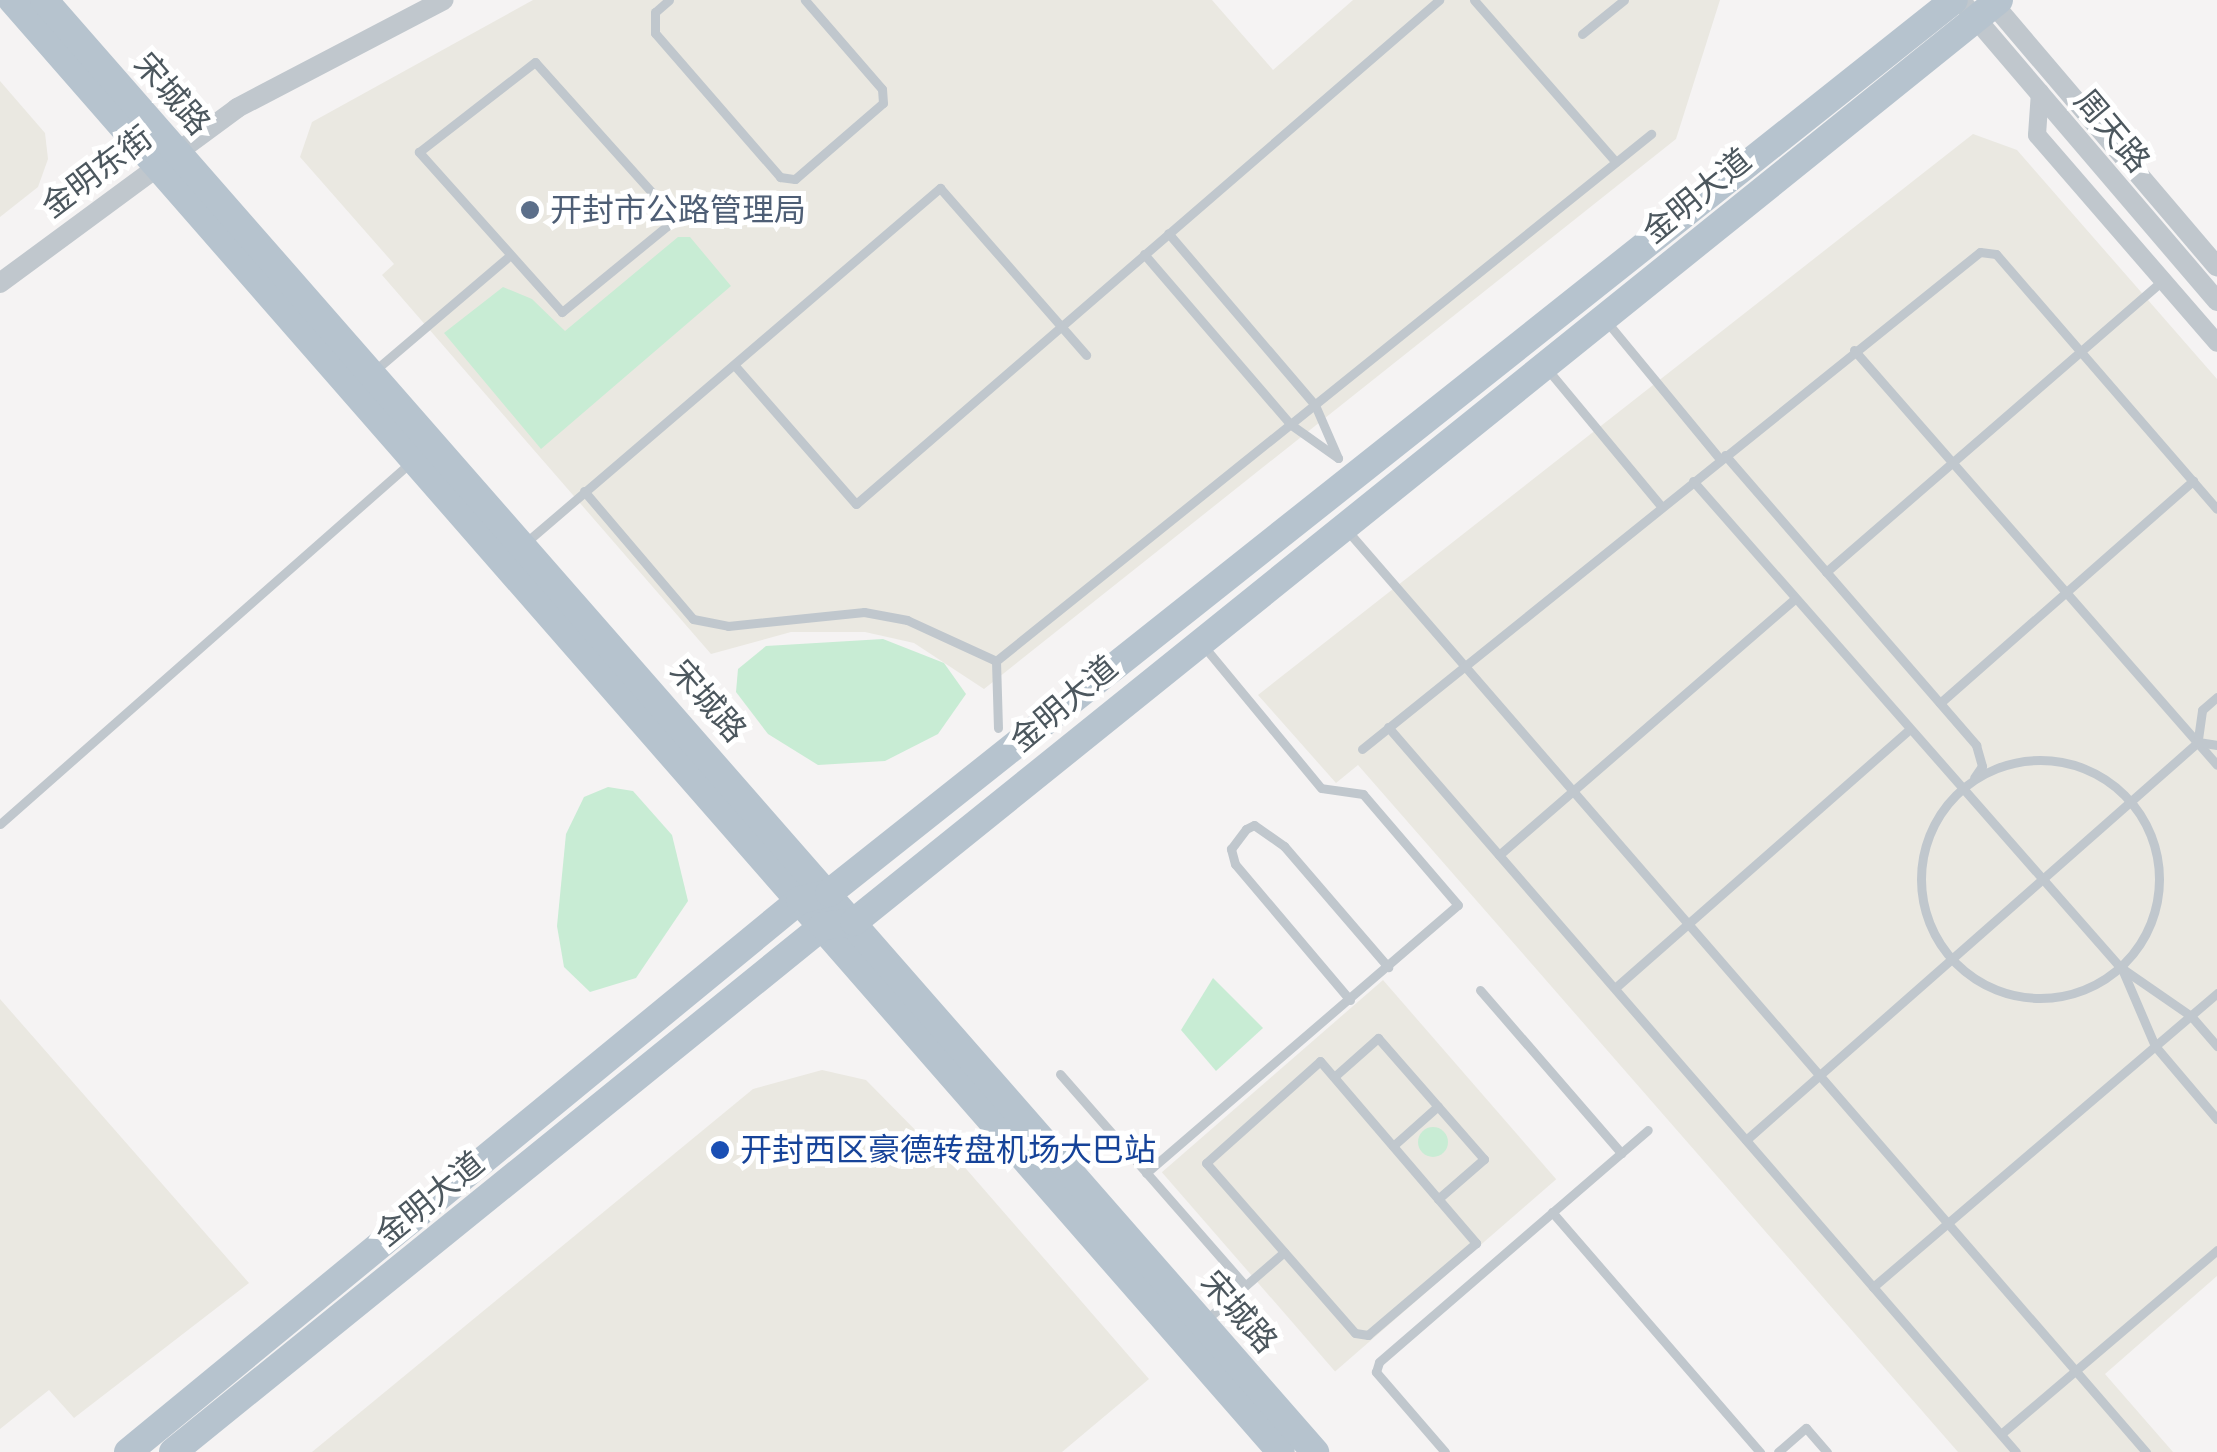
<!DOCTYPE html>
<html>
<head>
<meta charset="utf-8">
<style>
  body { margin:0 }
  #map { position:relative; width:2217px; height:1452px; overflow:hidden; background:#f5f3f3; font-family:Arial,"Noto Sans SC",sans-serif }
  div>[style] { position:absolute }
  .commercial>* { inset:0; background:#eae8e1; transform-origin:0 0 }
  .green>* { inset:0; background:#c8ecd4 }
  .round { border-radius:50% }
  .service>* { height:9px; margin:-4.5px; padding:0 4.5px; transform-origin:4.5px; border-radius:4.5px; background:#c0c7cd }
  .service>.ring { margin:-4.5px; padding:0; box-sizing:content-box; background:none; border:9px solid #c0c7cd; border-radius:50% }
  .minor>* { height:18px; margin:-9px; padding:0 9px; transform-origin:9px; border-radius:9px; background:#c0c7cd }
  .tertiary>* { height:20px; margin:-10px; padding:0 10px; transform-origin:10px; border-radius:10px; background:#c0c7cd }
  .primary>* { height:28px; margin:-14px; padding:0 14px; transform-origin:14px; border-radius:14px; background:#b6c3ce }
  .dots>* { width:28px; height:28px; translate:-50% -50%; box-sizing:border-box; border:5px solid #fff; border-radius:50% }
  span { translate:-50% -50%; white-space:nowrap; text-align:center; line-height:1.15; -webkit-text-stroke:10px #fff; paint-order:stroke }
  .street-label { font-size:32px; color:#4c575e }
  .service-label { font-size:32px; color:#4e5e75 }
  .left { translate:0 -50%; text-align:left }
  .transit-label { font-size:32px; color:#164399 }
</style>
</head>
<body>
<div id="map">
  <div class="commercial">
    <div style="clip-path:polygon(533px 0,1212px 0,1273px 70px,1353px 0,1720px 0,1676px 139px,984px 689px,914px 643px,865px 632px,791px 632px,711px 654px,382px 275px,394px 264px,300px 157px,312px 122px)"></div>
    <div style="clip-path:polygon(0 81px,45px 133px,48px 159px,38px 187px,0 217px)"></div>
    <div style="clip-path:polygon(1973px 134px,2017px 150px,2217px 379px,2217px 1276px,2105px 1374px,2173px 1452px,1958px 1452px,1358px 765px,1336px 783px,1258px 695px)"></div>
    <div style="left:1383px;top:980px;width:264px;height:293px;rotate:49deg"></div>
    <div style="clip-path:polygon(0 999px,249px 1283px,74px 1418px,49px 1390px,0 1429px)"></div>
    <div style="clip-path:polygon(822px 1070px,866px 1080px,932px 1147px,941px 1140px,1149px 1379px,1062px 1452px,312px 1452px,753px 1089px)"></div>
  </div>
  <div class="green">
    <div style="clip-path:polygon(678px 237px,690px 237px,731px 286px,541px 449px,444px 333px,503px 287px,532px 299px,565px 331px)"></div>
    <div style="clip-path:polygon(883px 639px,944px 663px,966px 694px,938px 734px,885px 761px,818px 765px,768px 734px,736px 692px,738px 669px,766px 646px)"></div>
    <div style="clip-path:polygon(608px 787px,633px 791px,672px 835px,688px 901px,636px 978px,590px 992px,564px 967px,557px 926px,566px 834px,584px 797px)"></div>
    <div style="clip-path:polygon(1213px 978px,1263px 1028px,1216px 1071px,1181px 1030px)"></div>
    <div class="round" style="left:1418px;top:1127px;width:30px;height:30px"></div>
  </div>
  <div class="service">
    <div style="left:669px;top:0;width:18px;rotate:139deg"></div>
    <div style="left:655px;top:12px;width:21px;rotate:90deg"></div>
    <div style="left:655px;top:33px;width:191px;rotate:49deg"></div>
    <div style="left:780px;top:177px;width:15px;rotate:8deg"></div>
    <div style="left:795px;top:179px;width:116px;rotate:-40.8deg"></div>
    <div style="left:883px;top:103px;width:14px;rotate:-94deg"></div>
    <div style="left:882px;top:89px;width:118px;rotate:-130.9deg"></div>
    <div style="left:1474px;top:0;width:215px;rotate:48.8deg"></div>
    <div style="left:1582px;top:34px;width:54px;rotate:-39deg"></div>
    <div style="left:535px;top:62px;width:196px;rotate:48.1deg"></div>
    <div style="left:666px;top:208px;width:18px;rotate:87deg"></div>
    <div style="left:667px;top:226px;width:136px;rotate:140.7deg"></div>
    <div style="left:562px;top:312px;width:215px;rotate:-131.8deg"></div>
    <div style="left:419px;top:152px;width:147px;rotate:-37.8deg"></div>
    <div style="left:1144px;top:254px;width:224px;rotate:49.3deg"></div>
    <div style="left:1290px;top:424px;width:59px;rotate:35.3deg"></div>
    <div style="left:1338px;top:458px;width:58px;rotate:-113.5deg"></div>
    <div style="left:1315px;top:405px;width:226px;rotate:-130.5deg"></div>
    <div style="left:1607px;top:322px;width:178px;rotate:50.5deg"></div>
    <div style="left:1854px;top:350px;width:551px;rotate:48.82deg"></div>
    <div style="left:736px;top:367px;width:182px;rotate:48.8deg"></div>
    <div style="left:856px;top:504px;width:771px;rotate:-40.84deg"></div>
    <div style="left:1548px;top:370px;width:177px;rotate:50.3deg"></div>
    <div style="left:373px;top:372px;width:176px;rotate:-40.4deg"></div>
    <div style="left:1725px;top:455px;width:384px;rotate:49.1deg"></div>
    <div style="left:1976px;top:745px;width:22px;rotate:74deg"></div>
    <div style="left:1982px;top:766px;width:14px;rotate:124deg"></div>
    <div style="left:1693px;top:481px;width:647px;rotate:48.7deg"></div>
    <div style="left:2120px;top:967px;width:86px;rotate:34.6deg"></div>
    <div style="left:2191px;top:1016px;width:40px;rotate:49deg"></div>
    <div style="left:584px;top:491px;width:168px;rotate:49.6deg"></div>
    <div style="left:693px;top:619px;width:36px;rotate:11deg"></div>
    <div style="left:728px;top:626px;width:137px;rotate:-5.9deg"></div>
    <div style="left:864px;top:612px;width:44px;rotate:10.5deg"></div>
    <div style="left:907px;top:620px;width:98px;rotate:24.7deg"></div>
    <div style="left:996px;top:661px;width:841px;rotate:-38.82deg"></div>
    <div style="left:1345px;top:528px;width:1223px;rotate:49.08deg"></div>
    <div style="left:524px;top:544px;width:548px;rotate:-40.56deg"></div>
    <div style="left:940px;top:188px;width:222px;rotate:48.8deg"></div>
    <div style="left:1826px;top:572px;width:446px;rotate:-40.9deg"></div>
    <div style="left:996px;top:661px;width:67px;rotate:88.3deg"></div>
    <div style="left:1940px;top:703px;width:337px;rotate:-41.3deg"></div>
    <div style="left:1388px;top:727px;width:959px;rotate:49.1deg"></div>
    <div style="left:2198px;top:739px;width:29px;rotate:-82deg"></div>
    <div style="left:2202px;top:710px;width:20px;rotate:-41deg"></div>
    <div style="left:1362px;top:749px;width:793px;rotate:-38.81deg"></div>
    <div style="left:1980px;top:252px;width:16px;rotate:7deg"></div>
    <div style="left:1996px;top:254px;width:337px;rotate:49.1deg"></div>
    <div class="ring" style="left:1921px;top:760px;width:229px;height:229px"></div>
    <div style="left:0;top:824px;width:548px;rotate:-41.37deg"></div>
    <div style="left:1499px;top:855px;width:391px;rotate:-40.9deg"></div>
    <div style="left:2122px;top:969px;width:84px;rotate:66.8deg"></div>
    <div style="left:2155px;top:1046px;width:96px;rotate:49.7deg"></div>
    <div style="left:1615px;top:988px;width:390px;rotate:-41.3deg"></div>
    <div style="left:1480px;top:990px;width:216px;rotate:49.1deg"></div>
    <div style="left:1350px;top:1000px;width:178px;rotate:-130.2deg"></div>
    <div style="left:1235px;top:864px;width:16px;rotate:-105deg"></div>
    <div style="left:1231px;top:849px;width:25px;rotate:-53deg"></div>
    <div style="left:1246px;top:829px;width:9px;rotate:-27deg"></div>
    <div style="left:1254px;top:825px;width:37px;rotate:35deg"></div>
    <div style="left:1284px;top:846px;width:160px;rotate:49.3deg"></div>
    <div style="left:1320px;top:1061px;width:240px;rotate:49.4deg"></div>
    <div style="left:1476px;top:1243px;width:142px;rotate:139.6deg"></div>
    <div style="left:1368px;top:1335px;width:13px;rotate:-171deg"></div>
    <div style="left:1355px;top:1333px;width:226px;rotate:-131.2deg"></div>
    <div style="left:1206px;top:1163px;width:153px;rotate:-41.8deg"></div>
    <div style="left:1060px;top:1074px;width:281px;rotate:48.8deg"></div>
    <div style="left:1334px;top:1077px;width:59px;rotate:-41.6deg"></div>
    <div style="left:1378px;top:1038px;width:161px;rotate:48.8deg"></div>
    <div style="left:1484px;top:1159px;width:61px;rotate:139deg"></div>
    <div style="left:1746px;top:1140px;width:602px;rotate:-41.36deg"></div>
    <div style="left:2198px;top:742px;width:19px;rotate:9deg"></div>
    <div style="left:1393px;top:1146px;width:60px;rotate:-41.6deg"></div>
    <div style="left:1146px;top:1173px;width:411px;rotate:-40.7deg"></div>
    <div style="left:1458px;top:905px;width:146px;rotate:-130.6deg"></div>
    <div style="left:1363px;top:794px;width:42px;rotate:-171.9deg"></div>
    <div style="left:1321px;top:788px;width:187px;rotate:-129.6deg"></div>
    <div style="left:1552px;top:1212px;width:318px;rotate:49.1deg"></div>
    <div style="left:1873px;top:1287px;width:453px;rotate:-40.5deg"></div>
    <div style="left:1207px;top:1319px;width:102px;rotate:-41deg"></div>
    <div style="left:2001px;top:1434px;width:284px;rotate:-40.4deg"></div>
    <div style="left:1445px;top:1452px;width:106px;rotate:-130.8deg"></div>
    <div style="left:1376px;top:1372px;width:10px;rotate:-73deg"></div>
    <div style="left:1379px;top:1362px;width:355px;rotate:-40.8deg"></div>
    <div style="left:1778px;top:1452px;width:37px;rotate:-41deg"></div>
    <div style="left:1806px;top:1428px;width:32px;rotate:49deg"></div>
  </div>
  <div class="minor">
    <div style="left:2040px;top:92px;width:43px;rotate:94deg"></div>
    <div style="left:2037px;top:135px;width:275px;rotate:49.1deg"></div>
  </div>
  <div class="tertiary">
    <div style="left:1960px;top:0;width:396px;rotate:49.5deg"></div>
    <div style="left:1990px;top:0;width:350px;rotate:49.6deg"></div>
    <div style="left:0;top:283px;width:295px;rotate:-36.4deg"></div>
    <div style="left:237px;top:108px;width:233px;rotate:-27.6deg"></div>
  </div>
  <div class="primary">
    <div style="left:12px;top:0;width:1928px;rotate:48.85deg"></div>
    <div style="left:44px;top:0;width:1930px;rotate:48.8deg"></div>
    <div style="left:128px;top:1452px;width:870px;rotate:-39.4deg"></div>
    <div style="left:800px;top:900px;width:30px;rotate:-14deg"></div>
    <div style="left:829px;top:893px;width:1436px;rotate:-38.44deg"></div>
    <div style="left:173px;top:1452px;width:836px;rotate:-38.98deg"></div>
    <div style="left:823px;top:926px;width:31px;rotate:-7deg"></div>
    <div style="left:854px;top:922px;width:1470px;rotate:-38.84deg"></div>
  </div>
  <div class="dots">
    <div style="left:530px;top:210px;background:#5c6f8a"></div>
    <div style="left:720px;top:1150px;background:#1a4fb4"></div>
  </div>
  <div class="street-label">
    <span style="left:172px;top:94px;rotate:49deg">宋城路</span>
    <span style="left:2112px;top:131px;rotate:50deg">周天路</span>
    <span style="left:97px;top:172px;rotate:-37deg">金明东街</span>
    <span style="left:1697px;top:196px;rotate:-39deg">金明大道</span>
    <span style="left:708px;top:701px;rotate:49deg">宋城路</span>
    <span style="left:1064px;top:704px;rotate:-40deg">金明大道</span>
    <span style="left:430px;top:1199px;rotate:-39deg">金明大道</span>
    <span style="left:1239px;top:1312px;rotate:49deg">宋城路</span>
  </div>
  <div class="service-label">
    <span class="left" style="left:550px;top:210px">开封市公路管理局</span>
  </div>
  <div class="transit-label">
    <span class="left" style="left:740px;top:1150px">开封西区豪德转盘机场大巴站</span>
  </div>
</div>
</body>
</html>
